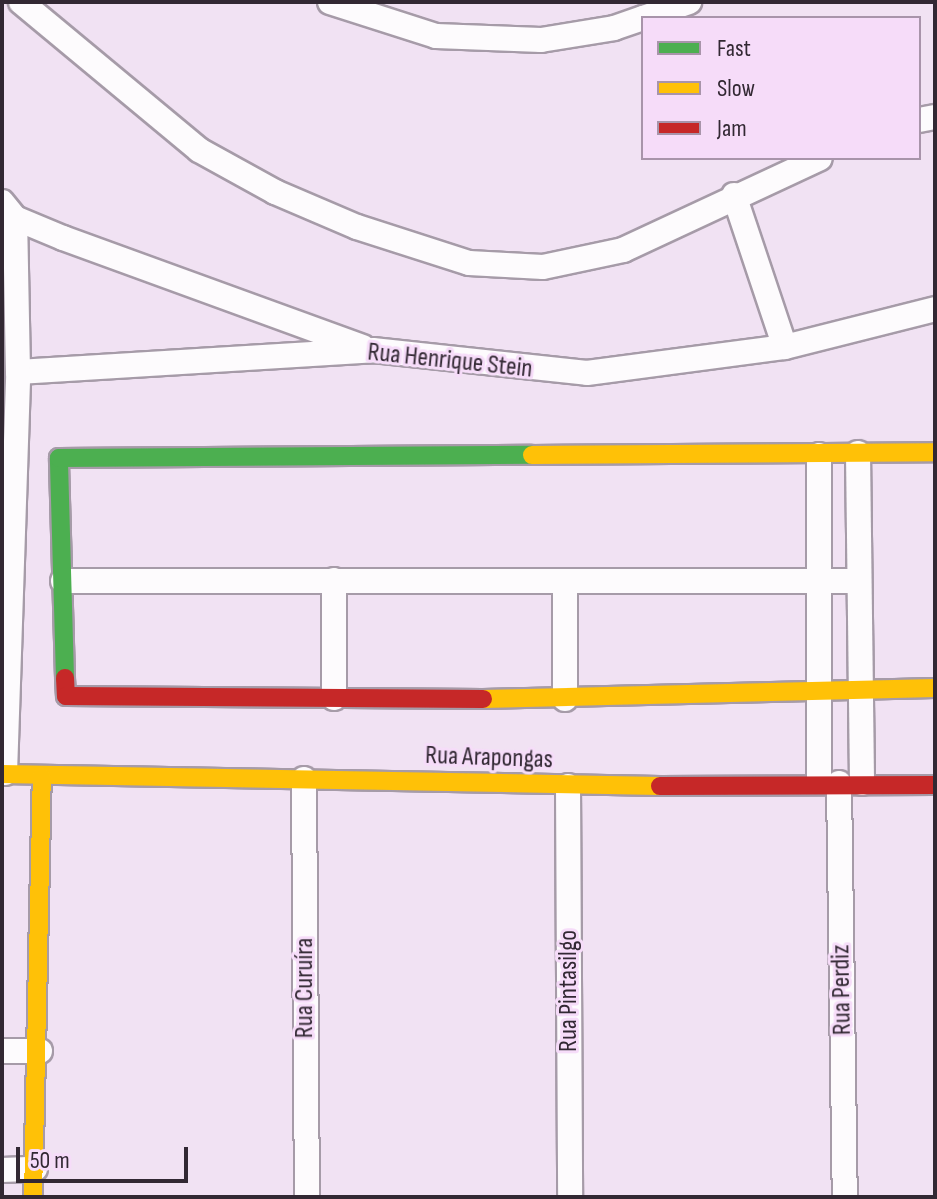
<!DOCTYPE html>
<html>
<head>
<meta charset="utf-8">
<style>
  body { margin:0 }
  #map { position:relative; width:937px; height:1199px; overflow:hidden; background:#f1e2f3; font-family:"Sofia Sans Condensed",sans-serif }
  div>[style] { position:absolute }
  .roads { filter:drop-shadow(2px 0 #a69ba8) drop-shadow(-2px 0 #a69ba8) drop-shadow(0 2px #a69ba8) drop-shadow(0 -2px #a69ba8) }
  .street>* { height:24px; margin:-12px; padding:0 12px; transform-origin:12px; border-radius:12px; background:#fdfbfd }
  .fast>* { height:18px; margin:-9px; padding:0 9px; transform-origin:9px; border-radius:9px; background:#4caf50 }
  .slow>* { height:18px; margin:-9px; padding:0 9px; transform-origin:9px; border-radius:9px; background:#ffc107 }
  .jam>* { height:18px; margin:-9px; padding:0 9px; transform-origin:9px; border-radius:9px; background:#c62828 }
  span { translate:-50% -50%; white-space:nowrap; text-align:center; line-height:1.15; -webkit-text-stroke:6px #f6dcf9; paint-order:stroke }
  .street-label { font-size:26px; color:#322833 }
  .frame { position:absolute; inset:0; border:4px solid #322833; pointer-events:none }
  .legend { position:absolute; left:641px; top:16px; width:280px; height:144px; box-sizing:border-box; background:#f6dcf9; border:2px solid #a894aa; margin:0; padding:10px 14px; list-style:none; font-size:24px; color:#322833 }
  .legend li { display:flex; align-items:center; gap:16px; height:40px }
  .legend b { width:40px; border:2px solid #a894aa }
  .scale { position:absolute; left:16px; top:1147px; width:172px; height:36px; box-sizing:border-box; border:4px solid #322833; border-top:0; padding-left:10px; font-size:24px; line-height:28px; white-space:nowrap; color:#322833; -webkit-text-stroke:6px #f6dcf9; paint-order:stroke }
</style>
</head>
<body>
<div id="map">
  <div class="roads">
    <div class="street">
      <div style="left:21px;top:2px;width:231px;rotate:39.7deg"></div>
      <div style="left:199px;top:150px;width:87px;rotate:28.9deg"></div>
      <div style="left:275px;top:192px;width:89px;rotate:23.1deg"></div>
      <div style="left:357px;top:227px;width:118px;rotate:17.8deg"></div>
      <div style="left:469px;top:263px;width:74px;rotate:3.1deg"></div>
      <div style="left:543px;top:267px;width:82px;rotate:-12deg"></div>
      <div style="left:623px;top:250px;width:217px;rotate:-25deg"></div>
      <div style="left:330px;top:2px;width:111px;rotate:17.8deg"></div>
      <div style="left:436px;top:36px;width:105px;rotate:2.2deg"></div>
      <div style="left:541px;top:40px;width:74px;rotate:-9.3deg"></div>
      <div style="left:614px;top:28px;width:31px;rotate:-19deg"></div>
      <div style="left:643px;top:18px;width:49px;rotate:-19.2deg"></div>
      <div style="left:919px;top:120px;width:16px;rotate:-11deg"></div>
      <div style="left:734px;top:195px;width:160px;rotate:71.5deg"></div>
      <div style="left:785px;top:347px;width:155px;rotate:-14.2deg"></div>
      <div style="left:2px;top:202px;width:21px;rotate:51deg"></div>
      <div style="left:15px;top:218px;width:52px;rotate:22.6deg"></div>
      <div style="left:63px;top:238px;width:319px;rotate:20deg"></div>
      <div style="left:18px;top:372px;width:356px;rotate:-3.5deg"></div>
      <div style="left:373px;top:350px;width:215px;rotate:6.1deg"></div>
      <div style="left:587px;top:373px;width:200px;rotate:-7.5deg"></div>
      <div style="left:858px;top:453px;width:330px;rotate:89.3deg"></div>
      <div style="left:334px;top:580px;width:118px;rotate:90deg"></div>
      <div style="left:63px;top:581px;width:795px"></div>
      <div style="left:565px;top:581px;width:118px;rotate:90deg"></div>
      <div style="left:5px;top:773px;width:401px;rotate:-88.1deg"></div>
      <div style="left:18px;top:372px;width:154px;rotate:-91.1deg"></div>
      <div style="left:304px;top:779px;width:418px;rotate:89.6deg"></div>
      <div style="left:819px;top:782px;width:327px;rotate:-90deg"></div>
      <div style="left:839px;top:783px;width:414px;rotate:89.2deg"></div>
      <div style="left:568px;top:786px;width:411px;rotate:89.7deg"></div>
      <div style="left:2px;top:1051px;width:38px"></div>
      <div style="left:2px;top:1170px;width:33px;rotate:-2deg"></div>
    </div>
    <div class="fast">
      <div style="left:65px;top:678px;width:220px;rotate:-91.6deg"></div>
      <div style="left:59px;top:458px;width:473px;rotate:-0.4deg"></div>
    </div>
    <div class="slow">
      <div style="left:532px;top:455px;width:403px;rotate:-0.4deg"></div>
      <div style="left:483px;top:699px;width:452px;rotate:-1.4deg"></div>
      <div style="left:2px;top:774px;width:658px;rotate:1.04deg"></div>
      <div style="left:33px;top:1197px;width:421px;rotate:-88.8deg"></div>
    </div>
    <div class="jam">
      <div style="left:65px;top:678px;width:18px;rotate:87deg"></div>
      <div style="left:66px;top:696px;width:417px;rotate:0.4deg"></div>
      <div style="left:660px;top:786px;width:275px;rotate:-0.2deg"></div>
    </div>
  </div>
  <div class="street-label">
    <span style="left:450px;top:361px;rotate:6deg">Rua Henrique Stein</span>
    <span style="left:489px;top:758px;rotate:2deg">Rua Arapongas</span>
    <span style="left:305px;top:988px;rotate:-90deg">Rua Curuíra</span>
    <span style="left:842px;top:990px;rotate:-91deg">Rua Perdiz</span>
    <span style="left:569px;top:991px;rotate:-90deg">Rua Pintasilgo</span>
  </div>
  <div class="frame"></div>
  <ul class="legend">
  <li><b style="height:10px;background:#4caf50"></b>Fast</li>
  <li><b style="height:10px;background:#ffc107"></b>Slow</li>
  <li><b style="height:10px;background:#c62828"></b>Jam</li>
  </ul>
  <div class="scale">50 m</div>
</div>
</body>
</html>
